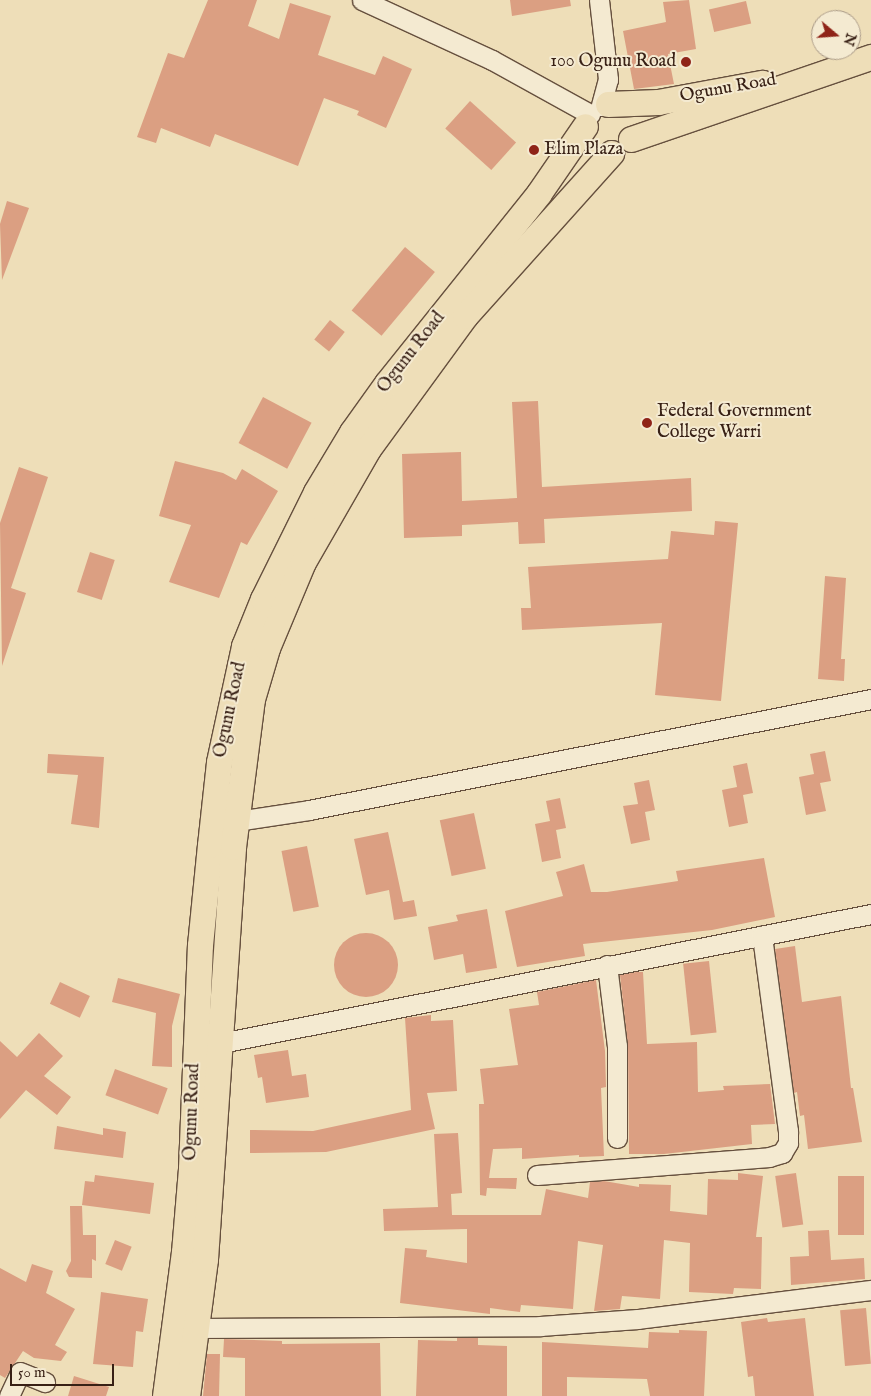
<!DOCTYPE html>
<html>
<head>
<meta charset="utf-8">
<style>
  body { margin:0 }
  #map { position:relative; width:871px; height:1396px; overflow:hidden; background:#eedeb8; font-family:"IM FELL English",serif }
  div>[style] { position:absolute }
  .building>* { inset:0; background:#db9f82; transform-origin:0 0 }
  .round { border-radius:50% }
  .roads { filter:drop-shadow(1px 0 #66503e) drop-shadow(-1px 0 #66503e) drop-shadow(0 1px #66503e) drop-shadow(0 -1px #66503e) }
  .minor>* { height:19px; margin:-9.5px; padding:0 9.5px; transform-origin:9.5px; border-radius:9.5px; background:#f4ead1 }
  .major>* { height:25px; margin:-12.5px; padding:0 12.5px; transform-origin:12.5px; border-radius:12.5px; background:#eedeb8 }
  .dots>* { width:14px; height:14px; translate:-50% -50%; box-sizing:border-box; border:2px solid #f4ead1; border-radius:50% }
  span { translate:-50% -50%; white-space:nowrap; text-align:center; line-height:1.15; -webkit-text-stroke:4px #f4ead1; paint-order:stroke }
  .poi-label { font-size:18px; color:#382015 }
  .right { translate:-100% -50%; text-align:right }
  .left { translate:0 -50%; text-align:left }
  .street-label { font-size:18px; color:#382015 }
  .north { position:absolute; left:811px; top:10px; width:50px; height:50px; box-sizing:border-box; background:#f4ead1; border:1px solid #a99986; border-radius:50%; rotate:108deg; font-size:14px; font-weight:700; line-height:20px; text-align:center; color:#382015 }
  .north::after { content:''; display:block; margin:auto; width:18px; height:22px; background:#8f2418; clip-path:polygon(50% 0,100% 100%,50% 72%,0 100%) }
  .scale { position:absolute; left:10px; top:1364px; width:104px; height:22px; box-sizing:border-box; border:2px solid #382015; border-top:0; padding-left:6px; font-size:15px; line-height:18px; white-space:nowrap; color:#382015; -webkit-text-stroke:4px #f4ead1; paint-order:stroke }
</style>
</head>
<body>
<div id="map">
  <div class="building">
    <div style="clip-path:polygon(208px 0,257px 0,248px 26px,279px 39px,290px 3px,331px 16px,318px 55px,375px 75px,383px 56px,412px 69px,386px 128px,357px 115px,359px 111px,324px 98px,298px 166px,215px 134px,210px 147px,161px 128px,156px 143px,137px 137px,168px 53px,184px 58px)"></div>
    <div style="clip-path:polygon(510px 0,570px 0,571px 6px,512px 16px)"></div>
    <div style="clip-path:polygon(689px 0,696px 49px,668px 54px,674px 84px,634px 89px,623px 31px,666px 22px,663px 2px)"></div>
    <div style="left:746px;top:1px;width:23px;height:38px;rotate:77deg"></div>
    <div style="left:470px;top:101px;width:62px;height:37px;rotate:42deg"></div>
    <div style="clip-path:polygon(7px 201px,29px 208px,2px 280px,0 224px)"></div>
    <div style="left:405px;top:247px;width:39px;height:83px;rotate:40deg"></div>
    <div style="left:330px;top:320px;width:19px;height:25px;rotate:39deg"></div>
    <div style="left:263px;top:397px;width:55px;height:52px;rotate:28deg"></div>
    <div style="clip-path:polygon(538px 401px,542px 487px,691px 478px,692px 511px,544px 519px,545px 543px,519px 544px,518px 522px,462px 525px,462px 536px,404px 538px,402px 454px,461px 452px,462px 501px,517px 498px,512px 402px)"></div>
    <div style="clip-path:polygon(175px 461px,223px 473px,236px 480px,242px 469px,278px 491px,247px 545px,241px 542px,219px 598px,169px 582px,191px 525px,159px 516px)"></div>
    <div style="clip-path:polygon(19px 467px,48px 477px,11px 588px,26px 593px,2px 666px,0 523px)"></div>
    <div style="clip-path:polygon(715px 521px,738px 523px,721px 701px,655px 695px,662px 623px,522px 630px,521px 608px,531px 608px,528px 567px,668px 559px,671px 531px,714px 535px)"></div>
    <div style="left:90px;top:552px;width:26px;height:42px;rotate:18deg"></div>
    <div style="clip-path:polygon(825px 576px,846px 578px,841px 659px,845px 659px,844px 681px,818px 679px)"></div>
    <div style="clip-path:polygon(825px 751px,831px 781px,820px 783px,826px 811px,806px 815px,799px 777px,814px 774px,810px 754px)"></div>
    <div style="clip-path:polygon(48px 754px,104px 757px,99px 828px,71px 824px,78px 775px,47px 773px)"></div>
    <div style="clip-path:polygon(747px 763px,753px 793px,743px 795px,748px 823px,729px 827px,722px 790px,737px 787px,733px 766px)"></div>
    <div style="clip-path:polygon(649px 780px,655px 810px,645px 812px,650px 840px,631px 844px,623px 806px,638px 804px,634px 783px)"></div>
    <div style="clip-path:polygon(560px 798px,566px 828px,556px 830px,561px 858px,542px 862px,535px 824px,550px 821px,546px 801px)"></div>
    <div style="left:474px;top:813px;width:57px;height:35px;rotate:78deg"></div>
    <div style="clip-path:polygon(388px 832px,403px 902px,414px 900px,417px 916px,394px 920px,389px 890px,366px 895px,354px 839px)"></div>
    <div style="left:307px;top:846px;width:62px;height:26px;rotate:79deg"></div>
    <div style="clip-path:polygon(764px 858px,775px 917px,712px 930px,583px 944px,585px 956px,517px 967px,505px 911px,563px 896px,556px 872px,584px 864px,591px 892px,607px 892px,678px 881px,676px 871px)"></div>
    <div style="clip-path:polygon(487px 909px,497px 968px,466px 973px,463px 954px,434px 960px,428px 927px,458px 921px,456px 915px)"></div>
    <div class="round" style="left:334px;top:933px;width:64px;height:64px"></div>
    <div style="clip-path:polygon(795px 946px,802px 1002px,841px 996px,851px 1088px,853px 1088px,862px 1142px,808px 1149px,804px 1115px,800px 1116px,797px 1092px,794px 1093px,775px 949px)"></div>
    <div style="left:709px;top:961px;width:72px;height:26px;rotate:84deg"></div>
    <div style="clip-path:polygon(636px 972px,643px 972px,647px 1044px,697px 1042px,698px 1092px,724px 1090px,723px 1086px,770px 1084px,775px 1124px,751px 1125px,752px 1144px,664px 1154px,629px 1154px,628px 1046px,620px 975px)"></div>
    <div style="clip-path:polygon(118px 978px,180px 994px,172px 1026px,172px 1067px,152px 1066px,156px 1013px,112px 1002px)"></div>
    <div style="clip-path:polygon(596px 980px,605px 1051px,606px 1087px,601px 1088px,604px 1156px,579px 1157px,579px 1155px,522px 1159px,522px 1148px,493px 1149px,489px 1178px,517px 1178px,516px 1189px,487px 1188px,486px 1196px,480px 1195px,479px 1104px,484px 1104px,480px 1069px,518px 1065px,509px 1009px,539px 1005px,537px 992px)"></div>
    <div style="left:60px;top:982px;width:33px;height:24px;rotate:25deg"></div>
    <div style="clip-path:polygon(431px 1015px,431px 1021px,453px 1020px,457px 1091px,427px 1093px,435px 1129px,326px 1152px,250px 1153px,250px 1130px,313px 1131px,411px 1110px,405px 1018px)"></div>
    <div style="clip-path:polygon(39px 1033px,63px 1056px,44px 1076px,71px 1097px,57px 1115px,26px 1090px,0 1119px,0 1041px,17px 1057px)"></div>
    <div style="clip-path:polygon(288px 1050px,292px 1076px,306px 1074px,309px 1097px,266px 1103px,262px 1077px,258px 1078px,254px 1055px)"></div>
    <div style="left:115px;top:1069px;width:56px;height:28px;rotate:20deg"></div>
    <div style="clip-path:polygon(57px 1126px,103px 1135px,103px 1128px,126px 1132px,123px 1158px,54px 1149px)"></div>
    <div style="clip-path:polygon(458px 1133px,462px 1193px,451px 1194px,452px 1215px,541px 1215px,546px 1189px,588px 1198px,590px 1182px,604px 1181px,639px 1187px,639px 1184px,671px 1185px,670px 1211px,707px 1215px,708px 1179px,738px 1180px,738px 1173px,763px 1176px,756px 1237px,762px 1237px,761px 1289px,734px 1288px,733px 1294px,689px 1292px,690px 1243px,664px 1240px,660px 1299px,622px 1296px,620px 1309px,594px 1311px,603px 1245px,578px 1241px,573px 1309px,521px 1305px,520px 1312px,490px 1308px,490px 1314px,400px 1303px,405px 1248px,427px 1250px,426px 1257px,467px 1263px,467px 1229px,384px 1231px,383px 1209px,438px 1207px,434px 1134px)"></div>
    <div style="left:796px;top:1173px;width:52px;height:21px;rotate:82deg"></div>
    <div style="clip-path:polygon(95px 1175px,154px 1183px,150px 1214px,82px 1205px,85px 1181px,94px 1182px)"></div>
    <div style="left:838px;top:1176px;width:26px;height:59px"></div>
    <div style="clip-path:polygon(70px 1206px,82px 1206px,83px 1235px,96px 1235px,96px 1261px,92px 1259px,92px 1278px,69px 1277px,66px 1271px,71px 1261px)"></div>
    <div style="clip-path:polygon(829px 1230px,831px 1260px,864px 1258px,865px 1279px,791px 1285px,790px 1257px,809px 1256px,808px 1231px)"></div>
    <div style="left:115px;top:1240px;width:18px;height:26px;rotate:22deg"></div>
    <div style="clip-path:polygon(32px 1264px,53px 1271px,46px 1293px,75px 1309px,55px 1345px,67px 1352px,61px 1361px,34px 1358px,23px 1351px,5px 1378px,0 1375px,0 1268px,26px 1282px)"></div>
    <div style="clip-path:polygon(101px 1292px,148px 1299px,143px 1332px,136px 1331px,133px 1367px,93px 1364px)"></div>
    <div style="left:866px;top:1308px;width:56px;height:26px;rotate:85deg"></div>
    <div style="clip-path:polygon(767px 1318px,768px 1322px,805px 1318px,814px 1396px,755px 1396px,753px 1376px,748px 1377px,741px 1322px)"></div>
    <div style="clip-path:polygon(679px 1330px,707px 1331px,704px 1396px,650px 1396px,647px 1379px,567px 1377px,567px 1396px,542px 1396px,542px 1342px,648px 1348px,649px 1332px,679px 1333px)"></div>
    <div style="clip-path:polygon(457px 1338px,478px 1338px,478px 1345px,507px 1346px,507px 1396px,416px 1396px,418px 1340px,457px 1341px)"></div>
    <div style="clip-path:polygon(224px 1339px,282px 1341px,282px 1344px,380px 1343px,381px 1396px,245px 1396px,245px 1358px,223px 1357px)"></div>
    <div style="clip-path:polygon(207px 1354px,220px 1354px,219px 1396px,203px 1396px)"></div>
    <div style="clip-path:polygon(74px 1376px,109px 1387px,106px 1396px,68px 1396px)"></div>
  </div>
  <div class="roads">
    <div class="minor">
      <div style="left:362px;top:0;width:143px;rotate:24.8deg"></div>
      <div style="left:492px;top:60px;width:112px;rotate:28.9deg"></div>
      <div style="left:599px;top:0;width:80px;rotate:83.5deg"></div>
      <div style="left:608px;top:79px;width:28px;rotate:105deg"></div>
      <div style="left:237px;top:821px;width:73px;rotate:-8.7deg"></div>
      <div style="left:309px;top:810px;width:573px;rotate:-11.17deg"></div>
      <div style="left:607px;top:965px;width:82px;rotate:83deg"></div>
      <div style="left:617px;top:1046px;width:92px;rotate:90deg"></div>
      <div style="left:221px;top:1043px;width:663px;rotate:-11.23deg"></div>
      <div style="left:537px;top:1175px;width:233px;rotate:-4.4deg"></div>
      <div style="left:769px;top:1157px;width:14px;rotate:-17deg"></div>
      <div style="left:782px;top:1153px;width:12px;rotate:-59deg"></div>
      <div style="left:788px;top:1143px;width:12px;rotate:-90deg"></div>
      <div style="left:788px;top:1131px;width:197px;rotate:-97.6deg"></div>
      <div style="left:196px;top:1328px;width:344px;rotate:-0.3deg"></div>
      <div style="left:540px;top:1326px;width:98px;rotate:-4.1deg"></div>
      <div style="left:638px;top:1319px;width:235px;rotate:-7.1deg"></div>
      <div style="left:9px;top:1396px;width:26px;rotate:-65deg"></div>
      <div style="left:20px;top:1372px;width:27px;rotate:22deg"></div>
    </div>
    <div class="major">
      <div style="left:608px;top:104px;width:50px;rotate:-2.3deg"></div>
      <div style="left:658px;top:102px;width:106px;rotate:-10.4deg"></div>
      <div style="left:631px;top:139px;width:254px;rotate:-18.9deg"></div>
      <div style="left:165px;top:1396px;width:145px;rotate:-82.5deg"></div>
      <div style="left:184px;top:1252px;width:84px;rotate:-85.2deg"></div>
      <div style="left:191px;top:1168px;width:223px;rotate:-87.7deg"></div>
      <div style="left:200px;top:945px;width:100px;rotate:-84.3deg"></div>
      <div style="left:210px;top:845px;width:83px;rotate:-83.8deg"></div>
      <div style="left:219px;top:762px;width:119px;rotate:-77.8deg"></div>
      <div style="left:244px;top:646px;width:51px;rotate:-68deg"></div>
      <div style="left:263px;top:599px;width:119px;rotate:-63.6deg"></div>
      <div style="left:316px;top:492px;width:70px;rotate:-59deg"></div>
      <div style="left:352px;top:432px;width:60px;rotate:-54.5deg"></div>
      <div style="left:387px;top:383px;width:243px;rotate:-51.3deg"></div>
      <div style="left:539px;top:193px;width:81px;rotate:-55.5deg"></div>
      <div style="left:187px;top:1396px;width:138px;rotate:-82.5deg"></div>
      <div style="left:205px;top:1259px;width:413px;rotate:-86.1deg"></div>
      <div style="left:233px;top:847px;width:149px;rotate:-82.7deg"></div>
      <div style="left:252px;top:699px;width:53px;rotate:-73.6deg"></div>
      <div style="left:267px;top:648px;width:93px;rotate:-67.3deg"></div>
      <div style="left:303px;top:562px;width:130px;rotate:-60.1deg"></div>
      <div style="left:368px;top:449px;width:165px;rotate:-53.9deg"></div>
      <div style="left:465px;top:316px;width:219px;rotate:-48.1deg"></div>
    </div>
  </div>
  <div class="dots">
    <div style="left:686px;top:62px;background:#8f2418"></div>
    <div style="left:534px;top:150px;background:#8f2418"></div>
    <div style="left:647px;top:423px;background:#8f2418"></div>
  </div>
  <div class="poi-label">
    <span class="right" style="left:676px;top:62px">100 Ogunu Road</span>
    <span class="left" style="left:544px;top:150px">Elim Plaza</span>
    <span class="left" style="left:657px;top:423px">Federal Government<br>College Warri</span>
  </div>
  <div class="street-label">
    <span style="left:728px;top:89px;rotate:-10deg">Ogunu Road</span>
    <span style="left:412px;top:353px;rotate:-52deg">Ogunu Road</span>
    <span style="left:231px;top:710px;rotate:-78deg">Ogunu Road</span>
    <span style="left:193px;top:1112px;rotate:-88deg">Ogunu Road</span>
  </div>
  <div class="north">N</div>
  <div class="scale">50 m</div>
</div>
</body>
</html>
